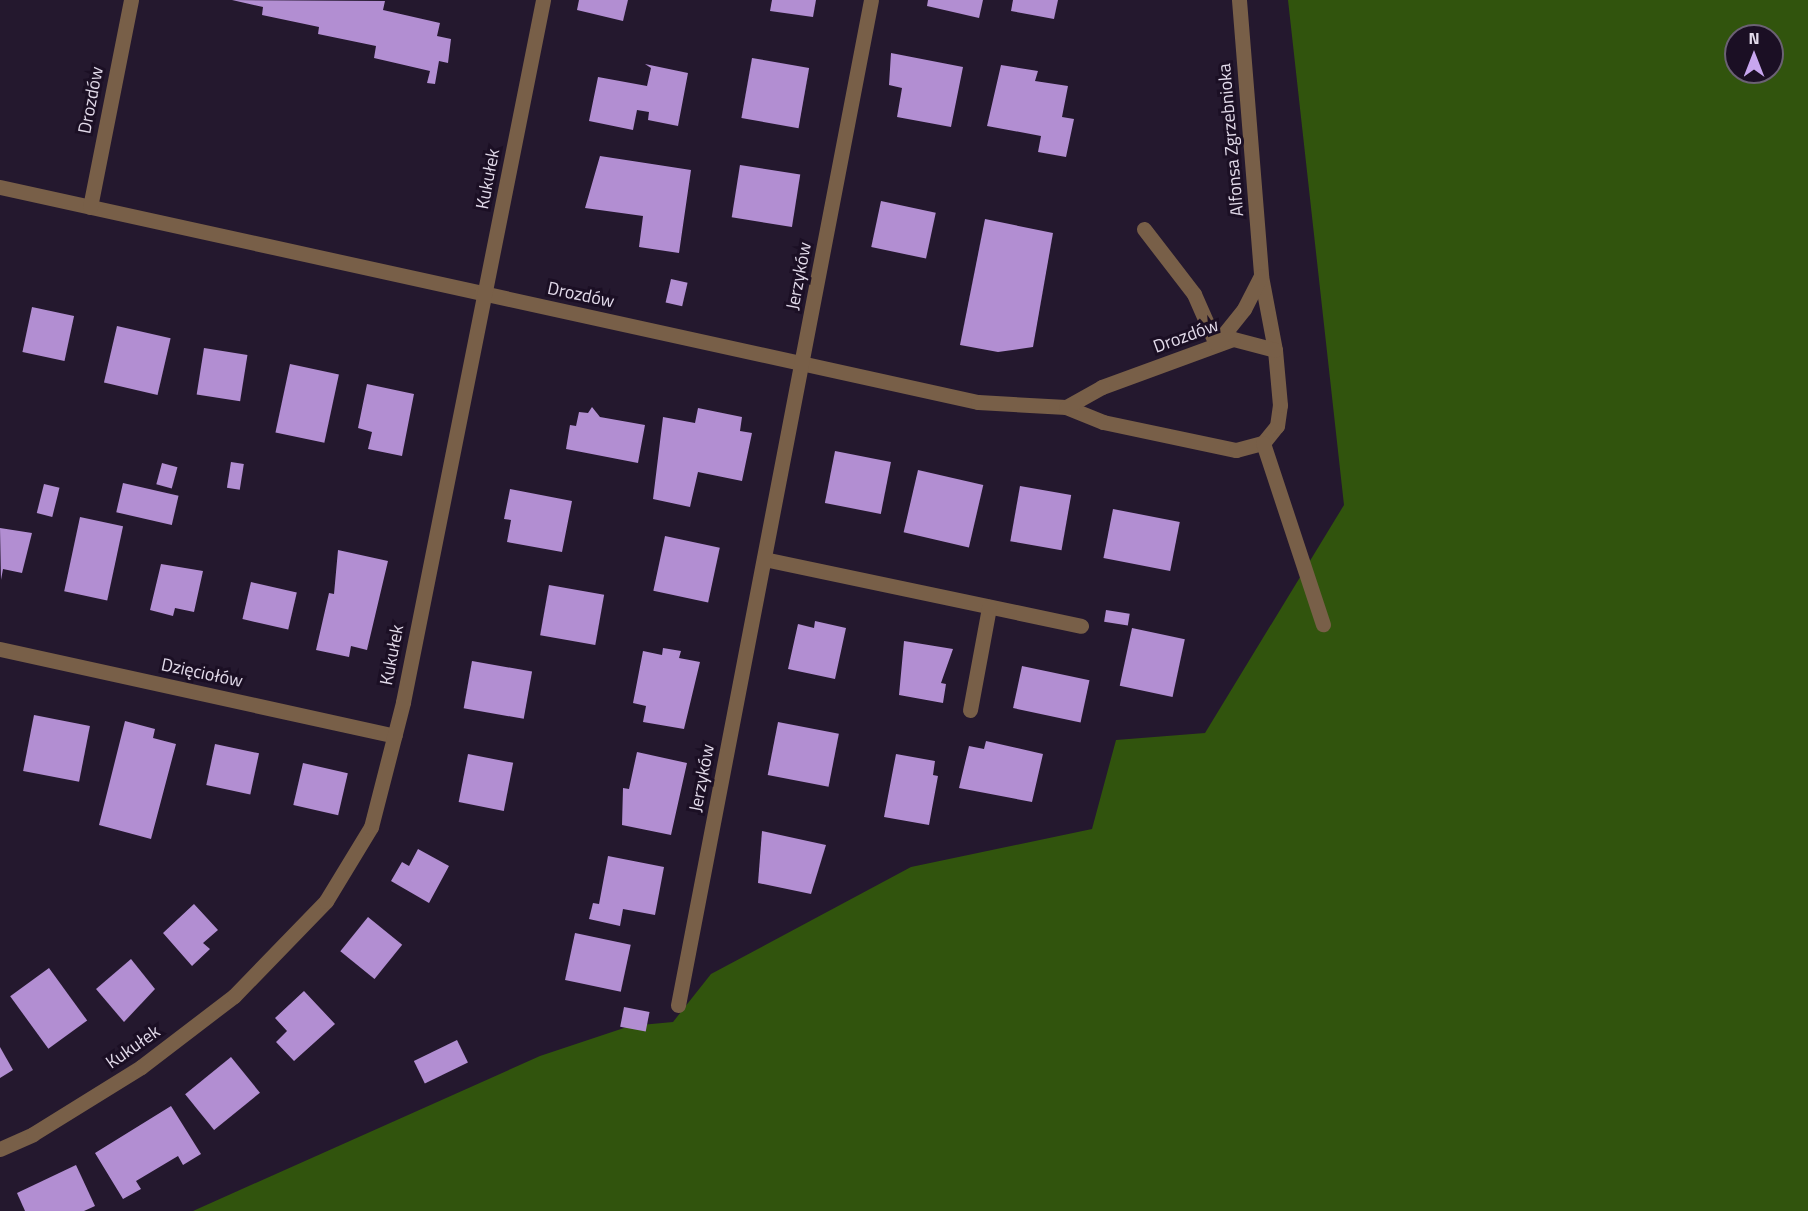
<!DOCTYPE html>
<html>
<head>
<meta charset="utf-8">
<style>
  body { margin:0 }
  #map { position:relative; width:1808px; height:1211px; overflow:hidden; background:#24182e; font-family:"Titillium Web",sans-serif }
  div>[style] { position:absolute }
  .forest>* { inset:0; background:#31540d }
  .building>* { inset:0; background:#b28ed2; transform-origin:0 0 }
  .minor>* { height:15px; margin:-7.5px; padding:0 7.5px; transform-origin:7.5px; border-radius:7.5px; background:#785f48 }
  span { translate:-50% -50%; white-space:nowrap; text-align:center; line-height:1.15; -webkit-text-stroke:6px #1b0f24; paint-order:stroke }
  .street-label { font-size:18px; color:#e3dbeb }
  .north { position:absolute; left:1724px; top:24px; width:60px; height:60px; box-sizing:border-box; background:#1b0f24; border:2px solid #6b6174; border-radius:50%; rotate:0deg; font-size:16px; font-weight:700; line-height:24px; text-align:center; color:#e3dbeb }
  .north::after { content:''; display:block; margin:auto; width:21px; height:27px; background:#c8a6ef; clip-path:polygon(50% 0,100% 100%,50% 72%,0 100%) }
</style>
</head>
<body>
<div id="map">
  <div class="forest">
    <div style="clip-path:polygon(evenodd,1288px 0,1808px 0,1808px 1211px,193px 1211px,540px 1056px,630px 1026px,673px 1022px,711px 974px,911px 867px,1092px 829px,1116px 740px,1205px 733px,1344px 505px,1288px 0,1736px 36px,1772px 36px,1772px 72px,1736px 72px,1736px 36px)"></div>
  </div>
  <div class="building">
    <div style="clip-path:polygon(232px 0,385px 1px,383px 10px,440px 23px,437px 36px,451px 39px,448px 63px,439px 61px,435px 84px,427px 83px,430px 71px,374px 58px,376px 46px,318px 34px,319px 27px,262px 15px,263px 7px)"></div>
    <div style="clip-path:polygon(579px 0,628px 0,623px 21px,577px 10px)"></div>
    <div style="clip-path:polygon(772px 0,816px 0,813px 17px,770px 11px)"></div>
    <div style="clip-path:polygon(928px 0,983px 0,979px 18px,927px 6px)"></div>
    <div style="clip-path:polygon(1013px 0,1058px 0,1054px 19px,1011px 11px)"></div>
    <div style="clip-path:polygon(891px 53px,963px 67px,951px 127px,897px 117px,902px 88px,889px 85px)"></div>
    <div style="left:752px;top:58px;width:58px;height:61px;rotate:10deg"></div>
    <div style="clip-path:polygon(645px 64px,688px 73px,678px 126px,648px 120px,649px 112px,637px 110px,633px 130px,589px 121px,598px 77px,647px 86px,651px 68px)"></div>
    <div style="clip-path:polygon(1001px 65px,1038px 71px,1035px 81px,1068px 86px,1062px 117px,1074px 119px,1066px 157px,1038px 152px,1041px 136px,987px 126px)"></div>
    <div style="clip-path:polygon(600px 156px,691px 170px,679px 253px,639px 247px,643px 216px,585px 208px)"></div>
    <div style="left:740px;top:165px;width:61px;height:53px;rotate:9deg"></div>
    <div style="left:881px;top:201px;width:56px;height:47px;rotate:12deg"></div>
    <div style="clip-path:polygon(985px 219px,1053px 233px,1033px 347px,998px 352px,960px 345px)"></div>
    <div style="left:671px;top:279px;width:17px;height:24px;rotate:13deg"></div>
    <div style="left:32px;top:307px;width:43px;height:46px;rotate:12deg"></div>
    <div style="left:117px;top:326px;width:55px;height:58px;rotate:13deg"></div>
    <div style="left:204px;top:348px;width:44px;height:47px;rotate:9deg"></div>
    <div style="left:290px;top:364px;width:50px;height:70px;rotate:12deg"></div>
    <div style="clip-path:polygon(367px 384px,414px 394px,402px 456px,368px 449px,372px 432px,358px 428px)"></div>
    <div style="clip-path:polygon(592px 407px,600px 417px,645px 425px,638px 463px,566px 449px,570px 425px,576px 426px,579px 412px,588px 413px)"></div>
    <div style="clip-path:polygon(698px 408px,742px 417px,740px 431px,752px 433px,742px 481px,698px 472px,690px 507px,653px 499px,663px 417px,695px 423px)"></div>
    <div style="left:835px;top:451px;width:57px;height:53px;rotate:11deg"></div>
    <div style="left:231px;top:462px;width:13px;height:26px;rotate:9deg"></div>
    <div style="left:162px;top:463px;width:16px;height:22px;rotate:15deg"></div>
    <div style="left:918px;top:470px;width:67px;height:64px;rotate:13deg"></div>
    <div style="left:123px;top:483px;width:57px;height:30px;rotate:13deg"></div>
    <div style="left:44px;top:484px;width:16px;height:30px;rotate:14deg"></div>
    <div style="left:1020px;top:486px;width:52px;height:56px;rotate:10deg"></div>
    <div style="clip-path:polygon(510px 489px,572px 501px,562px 552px,507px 542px,511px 520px,504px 519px)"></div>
    <div style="left:1113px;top:509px;width:68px;height:50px;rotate:11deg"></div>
    <div style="left:80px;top:517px;width:44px;height:76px;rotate:12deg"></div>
    <div style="clip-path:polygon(0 528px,32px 533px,22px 573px,3px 569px,1px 580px)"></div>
    <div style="left:665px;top:536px;width:56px;height:56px;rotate:12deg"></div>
    <div style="clip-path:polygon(338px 550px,388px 561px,367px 650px,351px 646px,349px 657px,316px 650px,329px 593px,334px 594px)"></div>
    <div style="clip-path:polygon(161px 564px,203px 571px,194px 612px,175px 608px,173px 616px,150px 610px)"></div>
    <div style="left:251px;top:582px;width:47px;height:38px;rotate:13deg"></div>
    <div style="left:549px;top:585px;width:56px;height:51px;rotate:10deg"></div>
    <div style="left:1106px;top:610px;width:24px;height:12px;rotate:9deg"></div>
    <div style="clip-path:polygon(815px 621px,846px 628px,835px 679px,788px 669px,798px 624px,814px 628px)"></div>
    <div style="left:1132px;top:628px;width:54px;height:59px;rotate:12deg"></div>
    <div style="clip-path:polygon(904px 641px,953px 649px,941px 683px,946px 684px,943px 703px,899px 695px)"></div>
    <div style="clip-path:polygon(663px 648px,681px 651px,679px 658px,700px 662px,684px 729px,643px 722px,646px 706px,633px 703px,643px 651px,662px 655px)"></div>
    <div style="left:472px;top:661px;width:61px;height:48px;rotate:10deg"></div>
    <div style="left:1022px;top:666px;width:69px;height:43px;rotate:12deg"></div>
    <div style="left:34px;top:715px;width:57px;height:57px;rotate:11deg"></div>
    <div style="clip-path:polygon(125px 721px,155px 729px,153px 738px,176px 744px,151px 839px,99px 825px)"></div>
    <div style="left:778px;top:722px;width:62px;height:54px;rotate:11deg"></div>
    <div style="clip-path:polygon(986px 741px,1043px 754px,1032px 802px,959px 788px,969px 746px,984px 749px)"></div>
    <div style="left:215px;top:744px;width:45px;height:42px;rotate:12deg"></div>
    <div style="clip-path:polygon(637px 752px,687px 763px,671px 835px,622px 825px,623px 788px,629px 789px)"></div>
    <div style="left:468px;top:754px;width:46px;height:49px;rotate:11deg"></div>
    <div style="clip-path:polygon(896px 754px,935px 761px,933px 775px,938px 776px,929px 825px,884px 817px)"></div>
    <div style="left:303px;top:763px;width:46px;height:43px;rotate:13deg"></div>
    <div style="clip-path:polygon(762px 831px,826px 845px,811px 894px,758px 883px)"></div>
    <div style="clip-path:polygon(418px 849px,449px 866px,429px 903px,391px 881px,402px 862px,409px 866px)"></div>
    <div style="clip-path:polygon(608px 856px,664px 867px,655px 915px,623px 909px,620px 926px,589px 919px,593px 903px,599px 904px)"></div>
    <div style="clip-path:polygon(194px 904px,218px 930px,203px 943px,210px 949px,192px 966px,163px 933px)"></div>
    <div style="left:368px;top:917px;width:44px;height:44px;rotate:39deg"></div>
    <div style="left:575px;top:933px;width:57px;height:48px;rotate:12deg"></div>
    <div style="clip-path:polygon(131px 959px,155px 989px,124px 1022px,96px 989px)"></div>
    <div style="left:49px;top:968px;width:65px;height:48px;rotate:54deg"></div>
    <div style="clip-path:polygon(304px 991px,335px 1024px,294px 1061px,276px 1042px,287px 1031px,275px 1018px)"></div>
    <div style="left:624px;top:1007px;width:26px;height:20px;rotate:11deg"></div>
    <div style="left:457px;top:1040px;width:25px;height:48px;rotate:64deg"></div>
    <div style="clip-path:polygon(0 1047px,13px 1070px,0 1078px)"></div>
    <div style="left:231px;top:1057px;width:46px;height:59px;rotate:51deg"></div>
    <div style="clip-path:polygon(171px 1106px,201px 1154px,183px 1165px,178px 1156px,136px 1181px,141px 1189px,123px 1199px,95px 1153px)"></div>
    <div style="clip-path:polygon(76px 1165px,95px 1206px,84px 1211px,25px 1211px,17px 1193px)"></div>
  </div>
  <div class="minor">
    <div style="left:1239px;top:0;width:277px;rotate:85.4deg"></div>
    <div style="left:1261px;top:276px;width:75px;rotate:79.3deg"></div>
    <div style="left:0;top:187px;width:1001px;rotate:12.4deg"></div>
    <div style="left:978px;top:402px;width:88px;rotate:3.3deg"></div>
    <div style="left:1066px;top:407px;width:40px;rotate:22deg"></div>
    <div style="left:1103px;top:422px;width:136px;rotate:11.9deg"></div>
    <div style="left:1236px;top:450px;width:28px;rotate:-15deg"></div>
    <div style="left:1263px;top:443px;width:22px;rotate:-51deg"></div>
    <div style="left:1277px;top:426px;width:21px;rotate:-82deg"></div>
    <div style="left:1280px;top:405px;width:55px;rotate:-95.2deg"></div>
    <div style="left:1275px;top:350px;width:43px;rotate:-165.3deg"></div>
    <div style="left:1233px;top:339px;width:140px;rotate:159.9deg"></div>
    <div style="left:1102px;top:387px;width:41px;rotate:150.9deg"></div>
    <div style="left:90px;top:207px;width:211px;rotate:-78.8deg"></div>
    <div style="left:1144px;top:229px;width:82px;rotate:52.4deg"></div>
    <div style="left:1194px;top:294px;width:55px;rotate:66.3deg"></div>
    <div style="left:1216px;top:344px;width:45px;rotate:-51.3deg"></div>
    <div style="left:1244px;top:309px;width:37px;rotate:-63deg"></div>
    <div style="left:1263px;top:443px;width:191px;rotate:71.7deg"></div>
    <div style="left:764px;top:559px;width:324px;rotate:11.9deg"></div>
    <div style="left:0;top:649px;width:404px;rotate:12.4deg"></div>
    <div style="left:970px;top:710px;width:105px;rotate:-79.5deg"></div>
    <div style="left:678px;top:1005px;width:1023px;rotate:-79.13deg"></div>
    <div style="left:0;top:1149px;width:36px;rotate:-24deg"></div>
    <div style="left:33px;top:1134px;width:127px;rotate:-31.8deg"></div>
    <div style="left:141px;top:1067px;width:117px;rotate:-37.4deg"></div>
    <div style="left:234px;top:996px;width:132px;rotate:-45.9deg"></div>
    <div style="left:326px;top:901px;width:87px;rotate:-58.7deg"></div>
    <div style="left:371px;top:827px;width:129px;rotate:-75.6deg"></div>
    <div style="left:403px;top:702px;width:716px;rotate:-78.72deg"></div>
  </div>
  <div class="street-label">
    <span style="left:91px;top:100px;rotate:-79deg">Drozdów</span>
    <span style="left:1231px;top:140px;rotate:-95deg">Alfonsa Zgrzebnioka</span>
    <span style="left:488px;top:179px;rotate:-79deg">Kukułek</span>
    <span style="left:799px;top:276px;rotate:-79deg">Jerzyków</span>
    <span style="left:581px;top:295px;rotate:12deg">Drozdów</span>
    <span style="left:1186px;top:336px;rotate:-20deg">Drozdów</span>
    <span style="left:392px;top:655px;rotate:-79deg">Kukułek</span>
    <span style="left:202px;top:673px;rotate:12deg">Dzięciołów</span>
    <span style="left:702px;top:778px;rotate:-79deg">Jerzyków</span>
    <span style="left:133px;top:1047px;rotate:-35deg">Kukułek</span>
  </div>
  <div class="north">N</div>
</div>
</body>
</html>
